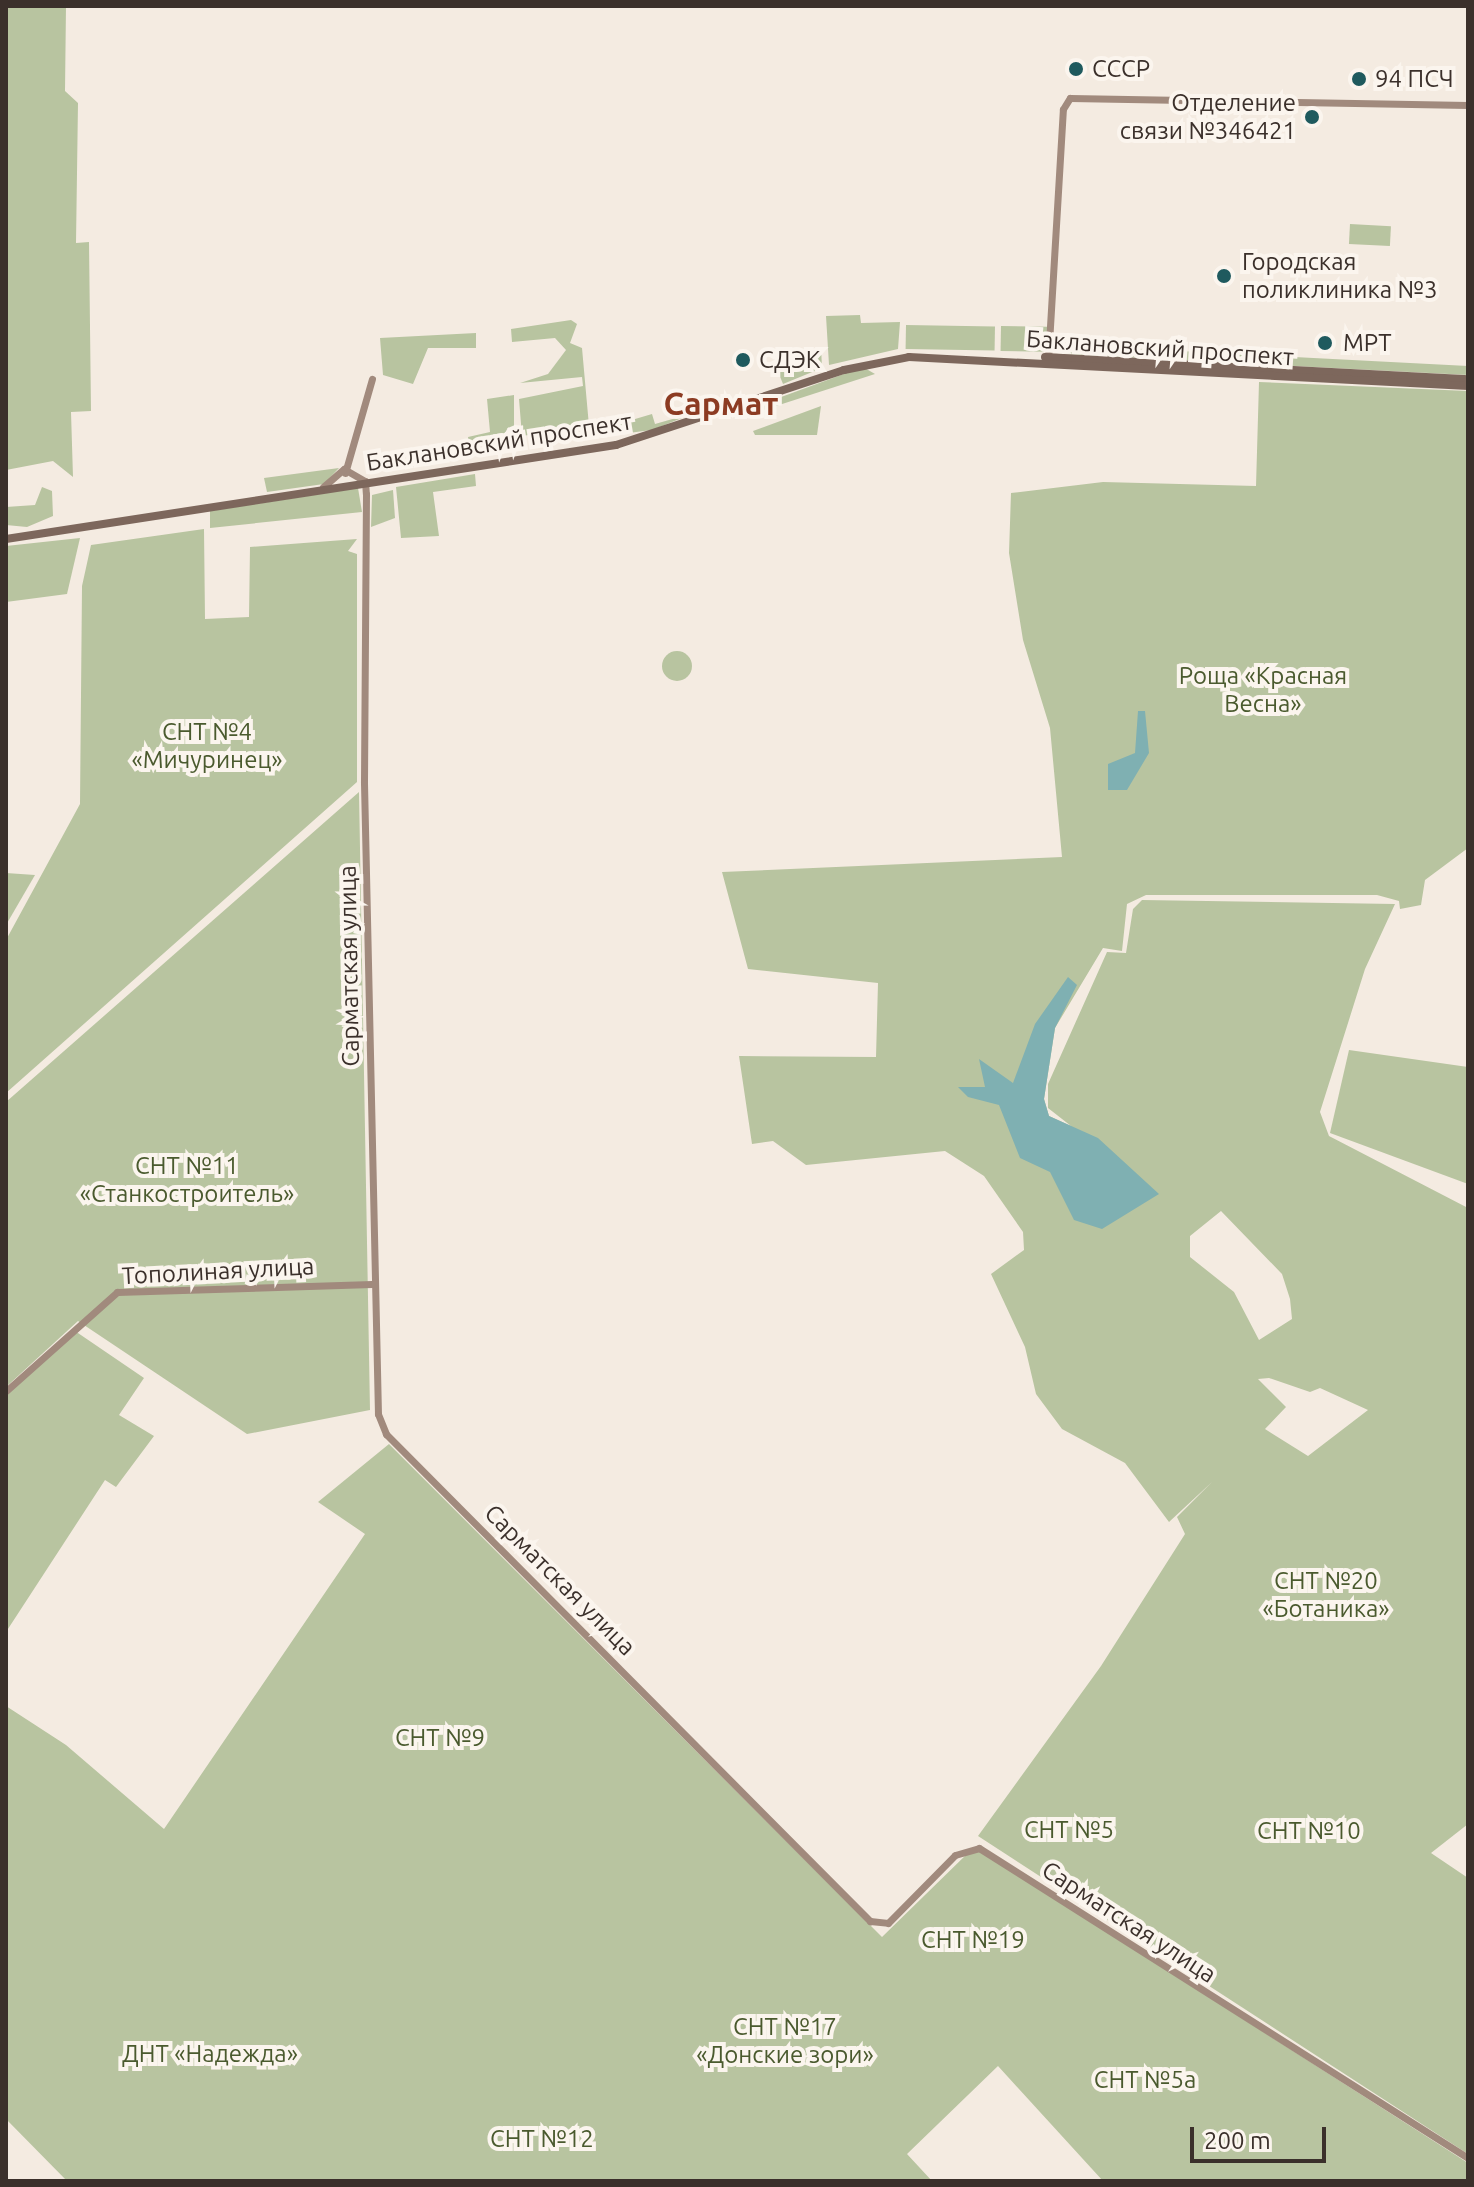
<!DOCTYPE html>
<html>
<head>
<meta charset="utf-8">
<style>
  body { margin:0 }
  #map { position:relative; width:1474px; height:2187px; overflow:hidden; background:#f4ebe1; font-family:Ubuntu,sans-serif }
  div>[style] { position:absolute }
  .green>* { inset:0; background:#b8c4a0; transform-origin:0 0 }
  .round { border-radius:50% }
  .water>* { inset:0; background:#7fb0b2 }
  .secondary>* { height:7px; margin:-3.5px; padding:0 3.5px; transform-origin:3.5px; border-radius:3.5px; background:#a18a7d }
  .primary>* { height:8px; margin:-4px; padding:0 4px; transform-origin:4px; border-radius:4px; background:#7d675c }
  .dots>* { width:22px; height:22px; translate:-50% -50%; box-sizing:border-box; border:4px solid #fbf5ee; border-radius:50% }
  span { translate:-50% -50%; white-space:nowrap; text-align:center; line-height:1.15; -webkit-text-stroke:8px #fbf5ee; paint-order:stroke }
  .poi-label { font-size:24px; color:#3b302b }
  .left { translate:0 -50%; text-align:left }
  .right { translate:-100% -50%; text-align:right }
  .street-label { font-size:24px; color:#3b302b }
  .park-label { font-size:24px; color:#4a5a2e }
  .district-label { font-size:32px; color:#8c3b22; font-weight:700 }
  .frame { position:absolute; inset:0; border:8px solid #3b302b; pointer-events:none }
  .scale { position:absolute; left:1190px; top:2127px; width:136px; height:36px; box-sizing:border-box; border:4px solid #3b302b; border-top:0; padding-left:10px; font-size:24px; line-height:28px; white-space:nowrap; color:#3b302b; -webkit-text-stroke:6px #fbf5ee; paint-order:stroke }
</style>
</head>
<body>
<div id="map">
  <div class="green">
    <div style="clip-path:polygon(6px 6px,66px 6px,65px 91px,78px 103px,76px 243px,89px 242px,91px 411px,71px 412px,73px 477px,53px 461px,6px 470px)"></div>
    <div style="left:1350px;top:224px;width:41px;height:20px;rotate:3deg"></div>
    <div style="clip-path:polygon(860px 315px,861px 323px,900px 322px,898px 349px,829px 365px,826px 316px)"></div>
    <div style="clip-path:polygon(571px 320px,577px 324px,570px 343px,582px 348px,589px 426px,522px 436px,519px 399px,583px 386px,582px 377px,520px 383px,548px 374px,566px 350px,555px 338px,512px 342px,511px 329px)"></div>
    <div style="left:906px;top:325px;width:89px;height:24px;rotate:1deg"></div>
    <div style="left:1001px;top:326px;width:46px;height:25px;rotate:1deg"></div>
    <div style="clip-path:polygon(476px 333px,476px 348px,428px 348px,413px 384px,383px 375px,380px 338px)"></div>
    <div style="clip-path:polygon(1064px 345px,1468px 366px,1468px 375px,1065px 354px,1057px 348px)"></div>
    <div style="clip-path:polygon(821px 347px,822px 368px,783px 384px,775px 364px)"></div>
    <div style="clip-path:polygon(863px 367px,875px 374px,742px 417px,762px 404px)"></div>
    <div style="clip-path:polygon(evenodd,1259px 382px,1468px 391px,1468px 848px,1425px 880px,1421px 905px,1400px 909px,1399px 901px,1377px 895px,1146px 895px,1127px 904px,1122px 951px,1103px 948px,1055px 1028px,1044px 1099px,1049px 1116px,1071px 1126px,1048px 1108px,1048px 1084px,1107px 952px,1126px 953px,1133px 909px,1142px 900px,1395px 904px,1365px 969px,1320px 1112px,1329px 1136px,1468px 1208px,1468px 1824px,1431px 1853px,1468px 1878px,1468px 2154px,978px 1836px,1101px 1666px,1185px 1534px,1177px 1517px,1212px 1482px,1169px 1522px,1125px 1463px,1062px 1429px,1036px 1394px,1025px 1347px,991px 1274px,1024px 1250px,1023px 1232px,984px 1176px,945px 1151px,806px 1165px,773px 1141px,752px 1144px,739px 1056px,876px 1057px,878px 983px,748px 969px,722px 872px,1062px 857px,1050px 728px,1023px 640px,1009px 553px,1011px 493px,1103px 482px,1256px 486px,1259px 382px,1221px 1211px,1282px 1274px,1290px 1299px,1292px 1319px,1259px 1340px,1234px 1292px,1190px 1257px,1190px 1236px,1221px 1211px,1259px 382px,1269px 1378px,1310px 1392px,1320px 1388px,1368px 1410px,1308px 1456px,1265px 1429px,1286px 1407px,1258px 1379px,1269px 1378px)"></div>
    <div style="clip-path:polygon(514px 395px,514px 440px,469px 446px,468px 437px,490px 432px,487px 399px)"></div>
    <div style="clip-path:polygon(821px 406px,817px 435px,755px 435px,753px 431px)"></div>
    <div style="clip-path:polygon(697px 412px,652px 430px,597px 437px,598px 430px,652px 414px,655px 424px)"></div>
    <div style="clip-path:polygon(339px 468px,324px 484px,267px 492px,264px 478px)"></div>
    <div style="clip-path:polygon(475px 474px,476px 486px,433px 492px,439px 536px,401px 538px,396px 487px)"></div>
    <div style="clip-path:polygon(42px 487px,52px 491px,53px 516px,27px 527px,6px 525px,6px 507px,35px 505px)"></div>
    <div style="clip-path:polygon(358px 488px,362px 512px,210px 528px,210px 511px)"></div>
    <div style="clip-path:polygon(393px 490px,395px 518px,371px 527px,372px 495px)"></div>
    <div style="clip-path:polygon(204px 529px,205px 619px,249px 617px,250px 547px,357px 539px,348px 551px,357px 554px,357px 782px,6px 1093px,6px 940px,80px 804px,82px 586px,91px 545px)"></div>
    <div style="clip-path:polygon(80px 538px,67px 594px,6px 602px,6px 546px)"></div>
    <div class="round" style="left:662px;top:651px;width:30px;height:30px"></div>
    <div style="clip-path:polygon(359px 792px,370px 1410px,247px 1434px,78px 1321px,6px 1387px,6px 1102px)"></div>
    <div style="clip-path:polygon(6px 873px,35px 875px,6px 925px)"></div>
    <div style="clip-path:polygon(1349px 1050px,1468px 1067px,1468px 1184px,1330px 1133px)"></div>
    <div style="clip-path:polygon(75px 1331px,144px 1378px,119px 1415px,154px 1436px,116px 1487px,105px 1480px,6px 1632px,6px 1393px)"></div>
    <div style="clip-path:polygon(389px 1444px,882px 1937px,969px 1852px,981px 1851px,1468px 2163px,1468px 2181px,1103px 2181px,998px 2066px,907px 2154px,932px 2181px,67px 2181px,6px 2119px,6px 1706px,66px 1745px,164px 1829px,365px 1534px,318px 1502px)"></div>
  </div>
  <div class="water">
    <div style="clip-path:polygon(1138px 711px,1145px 711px,1149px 753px,1127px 790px,1108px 790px,1108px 764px,1135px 753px)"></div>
    <div style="clip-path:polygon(1068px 977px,1077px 985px,1055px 1028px,1044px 1099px,1049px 1116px,1098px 1138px,1159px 1194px,1102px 1229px,1074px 1220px,1050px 1172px,1020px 1158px,999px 1105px,968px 1097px,958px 1087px,985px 1087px,979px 1059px,1013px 1083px,1035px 1024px)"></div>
  </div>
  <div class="secondary">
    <div style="left:1048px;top:360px;width:251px;rotate:-86.6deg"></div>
    <div style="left:1063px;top:109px;width:13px;rotate:-58deg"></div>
    <div style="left:1070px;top:98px;width:398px;rotate:1deg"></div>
    <div style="left:344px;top:469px;width:24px;rotate:30deg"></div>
    <div style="left:365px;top:481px;width:13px;rotate:86deg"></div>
    <div style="left:366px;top:494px;width:289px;rotate:90.4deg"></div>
    <div style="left:364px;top:783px;width:631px;rotate:88.73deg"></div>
    <div style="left:378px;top:1414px;width:22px;rotate:68deg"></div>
    <div style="left:386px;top:1434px;width:687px;rotate:45.18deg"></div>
    <div style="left:870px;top:1921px;width:18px;rotate:6deg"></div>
    <div style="left:888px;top:1923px;width:95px;rotate:-45.4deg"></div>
    <div style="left:955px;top:1855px;width:25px;rotate:-16deg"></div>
    <div style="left:979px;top:1848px;width:579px;rotate:32.37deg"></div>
    <div style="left:345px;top:473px;width:98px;rotate:-74deg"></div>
    <div style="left:323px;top:487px;width:28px;rotate:-41deg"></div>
    <div style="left:6px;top:1391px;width:149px;rotate:-41.7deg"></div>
    <div style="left:117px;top:1292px;width:255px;rotate:-1.8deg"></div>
  </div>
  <div class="primary">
    <div style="left:1045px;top:357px;width:424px;rotate:3deg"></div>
    <div style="left:6px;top:539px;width:617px;rotate:-8.76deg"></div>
    <div style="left:616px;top:445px;width:240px;rotate:-18.2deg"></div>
    <div style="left:844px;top:370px;width:66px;rotate:-11.3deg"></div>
    <div style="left:909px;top:357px;width:560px;rotate:2.97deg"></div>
  </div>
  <div class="dots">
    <div style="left:1076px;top:69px;background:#1f5a5e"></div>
    <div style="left:1359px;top:79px;background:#1f5a5e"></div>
    <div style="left:1312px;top:117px;background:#1f5a5e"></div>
    <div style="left:1224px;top:276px;background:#1f5a5e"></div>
    <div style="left:1325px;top:343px;background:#1f5a5e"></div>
    <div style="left:743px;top:360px;background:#1f5a5e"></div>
  </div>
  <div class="poi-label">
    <span class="left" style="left:1092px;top:69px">СССР</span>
    <span class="left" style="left:1375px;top:79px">94 ПСЧ</span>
    <span class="right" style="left:1296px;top:117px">Отделение<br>связи №346421</span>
    <span class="left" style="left:1242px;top:276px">Городская<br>поликлиника №3</span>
    <span class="left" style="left:1343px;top:343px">МРТ</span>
    <span class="left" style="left:759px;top:360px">СДЭК</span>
  </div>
  <div class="street-label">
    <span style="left:1160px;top:348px;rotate:4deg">Баклановский проспект</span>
    <span style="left:499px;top:442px;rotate:-9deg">Баклановский проспект</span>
    <span style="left:349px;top:966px;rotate:-91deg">Сарматская улица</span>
    <span style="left:218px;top:1271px;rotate:-3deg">Тополиная улица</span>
    <span style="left:560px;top:1580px;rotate:45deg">Сарматская улица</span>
    <span style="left:1129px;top:1922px;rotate:33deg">Сарматская улица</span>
  </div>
  <div class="park-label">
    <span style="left:1263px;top:690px">Роща «Красная<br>Весна»</span>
    <span style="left:207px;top:746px">СНТ №4<br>«Мичуринец»</span>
    <span style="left:187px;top:1180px">СНТ №11<br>«Станкостроитель»</span>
    <span style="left:1326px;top:1595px">СНТ №20<br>«Ботаника»</span>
    <span style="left:440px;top:1738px">СНТ №9</span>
    <span style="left:1069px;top:1830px">СНТ №5</span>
    <span style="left:1309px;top:1831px">СНТ №10</span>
    <span style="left:973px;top:1940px">СНТ №19</span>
    <span style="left:785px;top:2041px">СНТ №17<br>«Донские зори»</span>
    <span style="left:210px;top:2054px">ДНТ «Надежда»</span>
    <span style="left:1145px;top:2080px">СНТ №5а</span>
    <span style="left:542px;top:2139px">СНТ №12</span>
  </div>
  <div class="district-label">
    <span style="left:721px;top:403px">Сармат</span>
  </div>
  <div class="frame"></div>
  <div class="scale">200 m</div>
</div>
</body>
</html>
